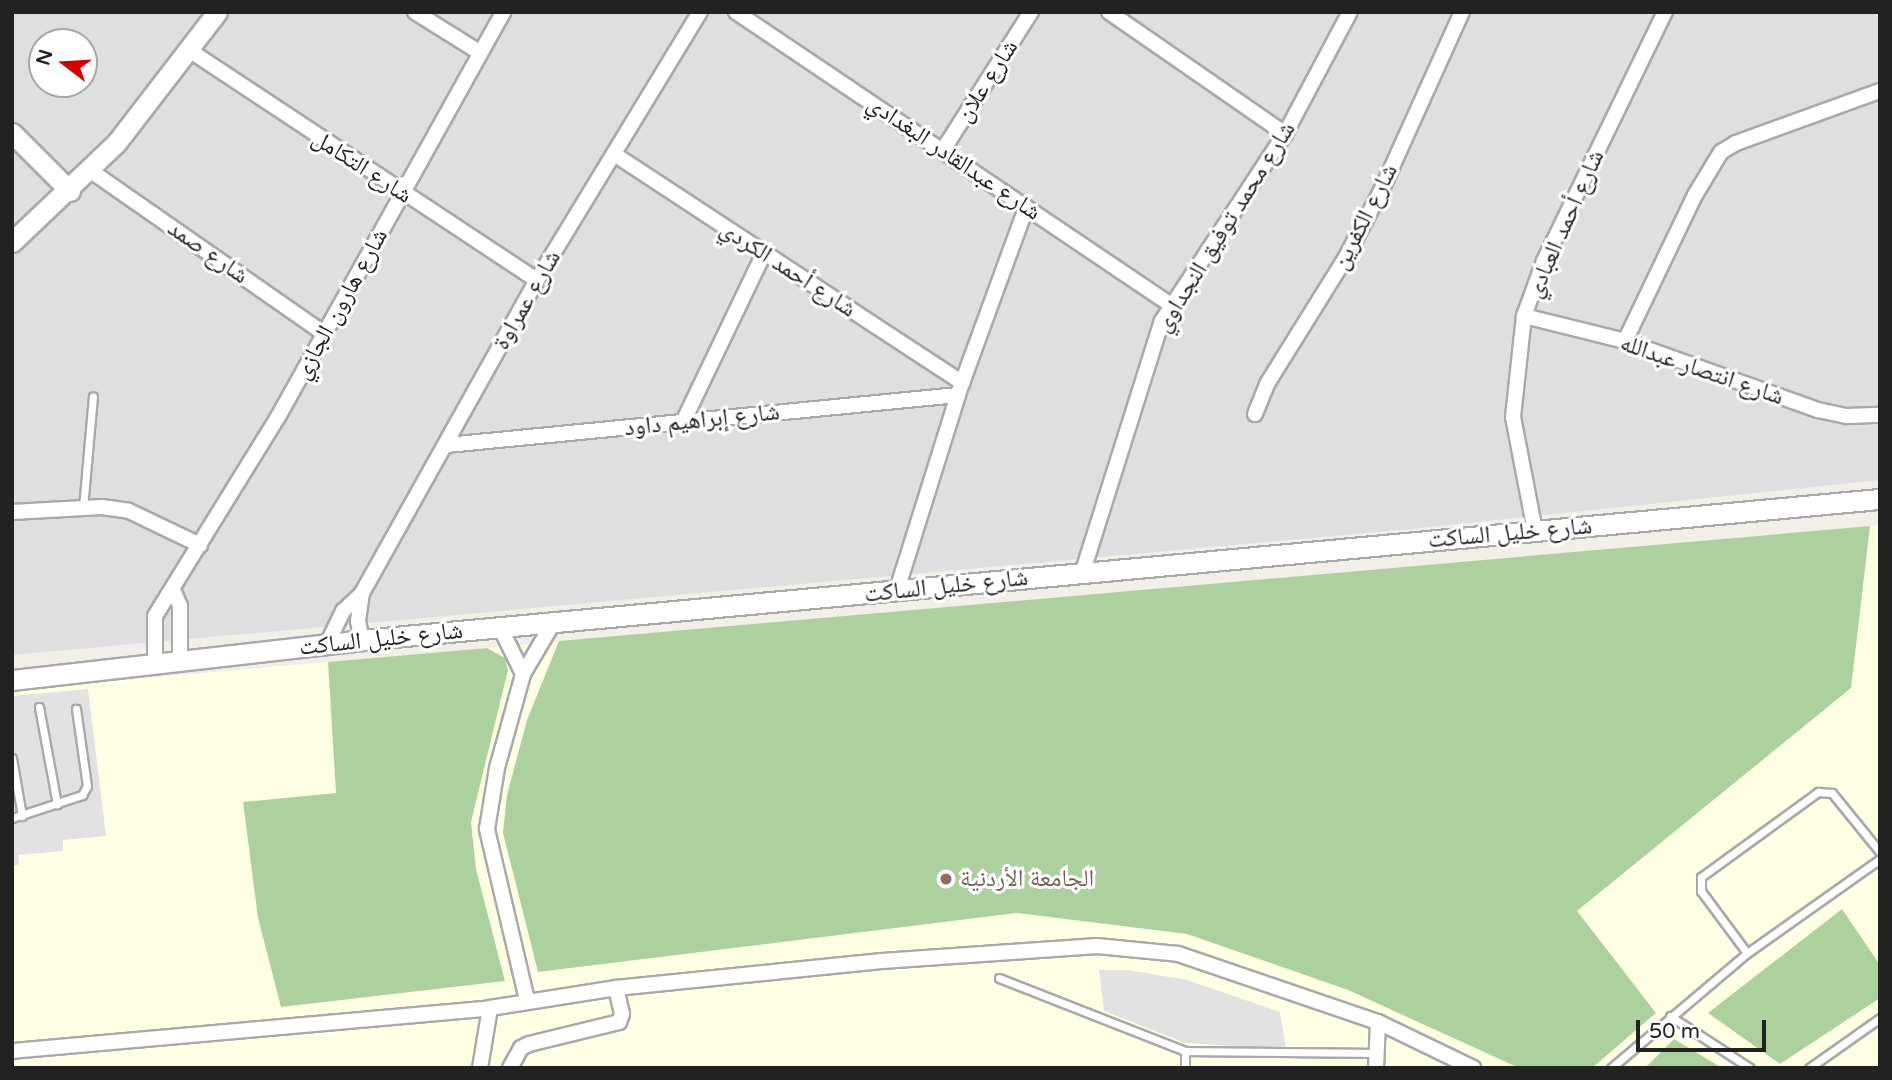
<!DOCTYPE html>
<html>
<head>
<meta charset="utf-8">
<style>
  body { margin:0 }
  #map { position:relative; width:1892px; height:1080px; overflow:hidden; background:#f2efe9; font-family:"Varela Round","Noto Naskh Arabic",sans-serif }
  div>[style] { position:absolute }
  .residential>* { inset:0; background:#e0dfdf }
  .education>* { inset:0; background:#ffffe5 }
  .forest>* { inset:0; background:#add19e }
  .parking>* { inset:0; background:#e2e2e2 }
  .roads { filter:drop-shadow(2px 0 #a9a9a9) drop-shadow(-2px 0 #a9a9a9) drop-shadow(0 2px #a9a9a9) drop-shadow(0 -2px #a9a9a9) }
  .service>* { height:7px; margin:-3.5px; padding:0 3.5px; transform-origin:3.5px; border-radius:3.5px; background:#fff }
  .minor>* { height:14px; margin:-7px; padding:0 7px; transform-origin:7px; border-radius:7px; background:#fff }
  .tertiary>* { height:19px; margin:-9.5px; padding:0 9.5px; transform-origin:9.5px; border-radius:9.5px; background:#fff }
  .dots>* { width:19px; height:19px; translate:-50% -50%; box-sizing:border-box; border:4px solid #fff; border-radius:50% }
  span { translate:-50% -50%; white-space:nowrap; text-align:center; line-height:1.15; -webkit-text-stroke:6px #fff; paint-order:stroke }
  .street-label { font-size:24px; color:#222 }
  .education-label { font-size:24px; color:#785e54 }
  .left { translate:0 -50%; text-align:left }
  .frame { position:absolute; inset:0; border:14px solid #222; pointer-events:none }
  .north { position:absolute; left:28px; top:28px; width:70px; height:70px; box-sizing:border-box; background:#fff; border:2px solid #a7a7a7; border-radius:50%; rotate:287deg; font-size:19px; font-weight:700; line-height:28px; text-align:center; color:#222 }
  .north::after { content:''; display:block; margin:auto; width:24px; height:32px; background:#d40000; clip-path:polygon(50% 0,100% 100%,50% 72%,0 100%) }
  .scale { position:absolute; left:1636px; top:1020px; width:130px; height:32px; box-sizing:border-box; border:4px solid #222; border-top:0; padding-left:9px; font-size:21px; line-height:24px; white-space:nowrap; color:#222; -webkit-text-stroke:5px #fff; paint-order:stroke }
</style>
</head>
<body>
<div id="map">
  <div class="residential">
    <div style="clip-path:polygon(evenodd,12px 12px,1880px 12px,1880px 480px,1401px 530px,12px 655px,12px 12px,42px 42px,84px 42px,84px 84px,42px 84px,42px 42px)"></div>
  </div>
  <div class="education">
    <div style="clip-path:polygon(1880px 525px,1880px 1068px,12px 1068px,12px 690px)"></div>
  </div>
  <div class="forest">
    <div style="clip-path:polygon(1870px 526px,1851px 688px,1577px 911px,1656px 1013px,1592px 1068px,1519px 1068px,1348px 990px,1187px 934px,1017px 913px,538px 972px,503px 833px,507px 795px,527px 720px,559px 641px)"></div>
    <div style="clip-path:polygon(487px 648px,505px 658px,508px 670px,471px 822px,476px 869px,505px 981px,281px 1007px,258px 918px,243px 802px,336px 793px,328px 662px)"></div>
    <div style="clip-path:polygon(1842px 909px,1880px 965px,1880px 998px,1780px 1064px,1708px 1013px)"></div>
    <div style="clip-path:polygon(1674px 1039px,1722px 1068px,1645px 1068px)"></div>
  </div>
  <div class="parking">
    <div style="clip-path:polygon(88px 689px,106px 836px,63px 840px,63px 851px,18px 855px,19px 865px,12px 866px,12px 696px)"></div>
    <div style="clip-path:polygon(1099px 970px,1128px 970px,1187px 980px,1280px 1012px,1286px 1049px,1185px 1043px,1104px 1011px)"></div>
  </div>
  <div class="roads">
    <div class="service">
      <div style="left:83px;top:508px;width:112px;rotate:-84.9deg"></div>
      <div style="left:39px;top:707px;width:99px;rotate:79.5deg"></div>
      <div style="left:12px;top:758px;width:59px;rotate:80.2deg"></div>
      <div style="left:12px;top:818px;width:74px;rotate:-18.2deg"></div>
      <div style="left:82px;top:795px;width:10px;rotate:-61deg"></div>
      <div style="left:87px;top:786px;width:78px;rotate:-98.1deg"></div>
      <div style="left:1747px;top:953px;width:77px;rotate:-126.6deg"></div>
      <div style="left:1701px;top:891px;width:14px;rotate:-90deg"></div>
      <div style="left:1701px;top:877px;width:145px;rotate:-36deg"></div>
      <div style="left:1818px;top:792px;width:14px;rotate:4deg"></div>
      <div style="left:1832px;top:793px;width:76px;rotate:50.9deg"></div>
      <div style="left:999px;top:978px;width:200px;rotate:21.4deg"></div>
      <div style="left:1670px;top:1016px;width:95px;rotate:33deg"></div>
      <div style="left:1185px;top:1068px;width:17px;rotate:-90deg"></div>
      <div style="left:1185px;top:1051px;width:191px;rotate:0.6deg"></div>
      <div style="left:1611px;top:1068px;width:178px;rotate:-40.2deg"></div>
      <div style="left:1747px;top:953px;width:163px;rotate:-35.3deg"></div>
      <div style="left:1809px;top:1068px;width:87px;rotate:-35.2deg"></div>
    </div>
    <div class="minor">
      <div style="left:415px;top:12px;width:75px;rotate:32deg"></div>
      <div style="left:736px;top:12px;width:524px;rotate:33.96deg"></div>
      <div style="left:1109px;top:12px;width:214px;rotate:34.7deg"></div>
      <div style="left:189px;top:50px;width:417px;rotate:33.5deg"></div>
      <div style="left:943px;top:150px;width:164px;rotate:-57.5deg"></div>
      <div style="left:614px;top:154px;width:417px;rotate:33.3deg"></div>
      <div style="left:91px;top:171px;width:285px;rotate:34.9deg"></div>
      <div style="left:1524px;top:316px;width:104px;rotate:13.9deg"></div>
      <div style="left:1625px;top:341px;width:205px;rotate:19.7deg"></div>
      <div style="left:1818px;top:410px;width:30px;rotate:12deg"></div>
      <div style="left:1847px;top:416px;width:33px;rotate:-2deg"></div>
      <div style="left:1625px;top:341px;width:162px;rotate:-64.4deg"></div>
      <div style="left:1695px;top:195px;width:50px;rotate:-58.8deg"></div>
      <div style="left:1721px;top:152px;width:17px;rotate:-31deg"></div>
      <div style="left:1736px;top:143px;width:153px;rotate:-19.9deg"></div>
      <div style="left:1255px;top:414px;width:32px;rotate:-68deg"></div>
      <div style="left:1267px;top:384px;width:150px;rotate:-58.1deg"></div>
      <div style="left:1346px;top:257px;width:77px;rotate:-62.1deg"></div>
      <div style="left:1382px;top:189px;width:194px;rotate:-65.7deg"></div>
      <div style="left:684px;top:420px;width:185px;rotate:-64.4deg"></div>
      <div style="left:447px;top:445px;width:513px;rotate:-5.59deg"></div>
      <div style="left:12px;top:512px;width:90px;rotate:-3.2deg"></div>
      <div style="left:102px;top:507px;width:27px;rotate:8deg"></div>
      <div style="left:129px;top:511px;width:79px;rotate:25.6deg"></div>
      <div style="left:1535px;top:531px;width:116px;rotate:-100.9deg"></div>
      <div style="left:1513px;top:417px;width:102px;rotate:-83.8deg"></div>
      <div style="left:1524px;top:316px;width:59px;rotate:-70deg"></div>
      <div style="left:1544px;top:261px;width:277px;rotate:-64.1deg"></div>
      <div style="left:1083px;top:571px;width:262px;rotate:-72.5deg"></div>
      <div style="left:1162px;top:321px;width:224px;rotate:-56.7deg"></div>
      <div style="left:1285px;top:134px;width:138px;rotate:-62deg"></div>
      <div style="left:174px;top:592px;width:15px;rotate:67deg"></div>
      <div style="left:180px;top:606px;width:52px;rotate:90deg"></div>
      <div style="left:896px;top:593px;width:220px;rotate:-72.6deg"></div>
      <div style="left:962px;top:383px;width:186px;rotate:-69.9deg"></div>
      <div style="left:500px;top:627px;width:52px;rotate:63.9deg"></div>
      <div style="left:362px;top:640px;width:19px;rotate:-102deg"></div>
      <div style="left:358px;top:621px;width:28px;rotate:-82deg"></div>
      <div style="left:362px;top:593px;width:359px;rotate:-60.8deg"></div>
      <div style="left:537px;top:280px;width:314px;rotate:-58.7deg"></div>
      <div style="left:327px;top:644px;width:37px;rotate:-64deg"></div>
      <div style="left:343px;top:611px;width:26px;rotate:-43deg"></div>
      <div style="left:155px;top:661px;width:45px;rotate:-90deg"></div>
      <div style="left:155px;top:616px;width:234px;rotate:-58.3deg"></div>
      <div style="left:278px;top:417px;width:463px;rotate:-60.9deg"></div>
      <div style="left:527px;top:1000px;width:176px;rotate:-103.2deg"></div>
      <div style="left:487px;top:829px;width:62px;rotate:-80.7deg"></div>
      <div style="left:497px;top:768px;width:98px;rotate:-74.5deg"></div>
      <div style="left:523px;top:674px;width:59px;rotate:-59.5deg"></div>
      <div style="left:12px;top:1051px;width:480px;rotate:-5.1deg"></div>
      <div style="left:490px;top:1008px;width:128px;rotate:-9deg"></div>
      <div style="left:616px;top:988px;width:267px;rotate:-5.8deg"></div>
      <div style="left:882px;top:961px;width:216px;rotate:-4deg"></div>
      <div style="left:1097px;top:946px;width:81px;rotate:5.6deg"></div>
      <div style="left:1178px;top:954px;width:211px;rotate:18.8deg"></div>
      <div style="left:1378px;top:1022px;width:106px;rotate:25.8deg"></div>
      <div style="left:480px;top:1068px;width:61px;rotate:-80.5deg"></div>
      <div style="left:510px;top:1068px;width:23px;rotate:-61deg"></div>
      <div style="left:521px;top:1048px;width:9px;rotate:-27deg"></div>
      <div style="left:529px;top:1044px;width:93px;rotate:-13.7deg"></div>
      <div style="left:619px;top:1022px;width:9px;rotate:-69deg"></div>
      <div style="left:622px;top:1014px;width:27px;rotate:-103deg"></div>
      <div style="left:1376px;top:1068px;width:46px;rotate:-87.5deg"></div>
    </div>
    <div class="tertiary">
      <div style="left:12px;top:133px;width:82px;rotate:45deg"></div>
      <div style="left:12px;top:242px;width:145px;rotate:-43.6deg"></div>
      <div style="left:117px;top:142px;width:164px;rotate:-52.4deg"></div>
      <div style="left:12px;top:680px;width:352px;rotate:-6.5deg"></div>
      <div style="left:362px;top:640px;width:1525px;rotate:-5.31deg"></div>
    </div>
  </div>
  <div class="dots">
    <div style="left:946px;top:879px;background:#8d6e63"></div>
  </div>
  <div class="street-label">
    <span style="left:987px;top:81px;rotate:-57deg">شارع علان</span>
    <span style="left:954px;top:158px;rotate:34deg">شارع عبدالقادر البغدادي</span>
    <span style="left:362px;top:167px;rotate:33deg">شارع التكامل</span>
    <span style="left:1365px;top:217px;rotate:-63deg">شارع الكفرين</span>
    <span style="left:1565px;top:224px;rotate:-66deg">شارع أحمد العبادي</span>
    <span style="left:1225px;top:227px;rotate:-58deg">شارع محمد توفيق النجداوي</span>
    <span style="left:208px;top:252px;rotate:35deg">شارع صمد</span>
    <span style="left:788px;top:269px;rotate:33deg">شارع أحمد الكردي</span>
    <span style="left:527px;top:300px;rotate:-60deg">شارع عمراوة</span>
    <span style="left:341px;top:304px;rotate:-61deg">شارع هارون الجازي</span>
    <span style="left:1702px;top:370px;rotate:19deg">شارع انتصار عبدالله</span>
    <span style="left:702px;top:420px;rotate:-6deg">شارع إبراهيم داود</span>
    <span style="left:1510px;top:533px;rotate:-5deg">شارع خليل الساكت</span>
    <span style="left:946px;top:586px;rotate:-6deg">شارع خليل الساكت</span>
    <span style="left:381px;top:639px;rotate:-6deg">شارع خليل الساكت</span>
  </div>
  <div class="education-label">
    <span class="left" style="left:960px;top:879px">الجامعة الأردنية</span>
  </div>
  <div class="frame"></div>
  <div class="north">N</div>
  <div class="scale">50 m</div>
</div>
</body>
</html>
